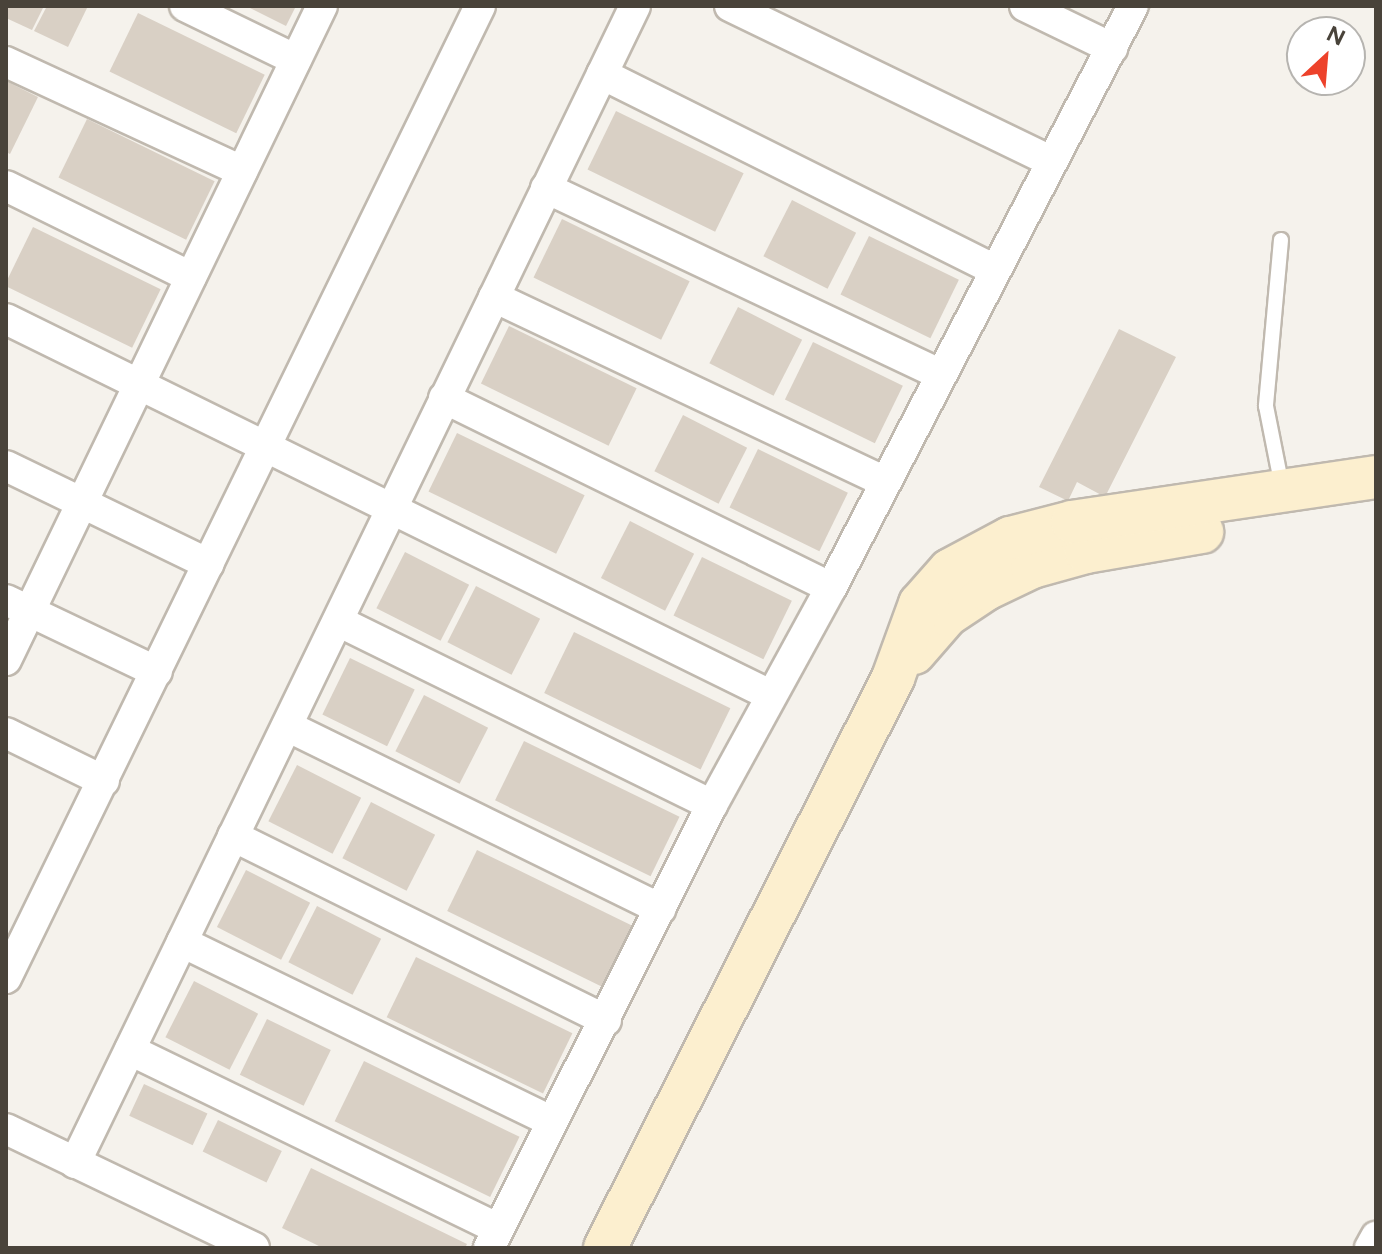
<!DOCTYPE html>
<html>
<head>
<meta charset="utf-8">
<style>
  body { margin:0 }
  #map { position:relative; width:1382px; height:1254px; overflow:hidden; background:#f5f2ec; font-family:Figtree,sans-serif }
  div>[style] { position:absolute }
  .building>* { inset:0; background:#d9d0c5; transform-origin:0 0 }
  .roads { filter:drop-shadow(2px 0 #c0b9af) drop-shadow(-2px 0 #c0b9af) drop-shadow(0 2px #c0b9af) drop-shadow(0 -2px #c0b9af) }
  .lane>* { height:14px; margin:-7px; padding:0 7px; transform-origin:7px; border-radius:7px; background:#fff }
  .street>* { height:30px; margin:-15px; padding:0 15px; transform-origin:15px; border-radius:15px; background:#fff }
  .secondary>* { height:42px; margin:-21px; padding:0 21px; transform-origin:21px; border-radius:21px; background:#fcefcf }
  span { translate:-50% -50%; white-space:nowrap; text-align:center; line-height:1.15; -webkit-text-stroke:6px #fff; paint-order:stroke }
  .frame { position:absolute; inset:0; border:8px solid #49433a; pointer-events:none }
  .north { position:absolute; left:1286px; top:16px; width:80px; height:80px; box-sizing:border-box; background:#fff; border:2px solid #b6b4b0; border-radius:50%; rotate:26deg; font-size:22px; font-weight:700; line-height:32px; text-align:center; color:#49433a }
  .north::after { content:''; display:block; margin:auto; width:28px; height:36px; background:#ed422b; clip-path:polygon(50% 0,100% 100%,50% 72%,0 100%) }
</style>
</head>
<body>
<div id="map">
  <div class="building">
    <div style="clip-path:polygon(6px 6px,44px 6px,32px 30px,6px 18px)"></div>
    <div style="clip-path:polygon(47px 6px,88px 6px,68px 47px,34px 31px)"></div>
    <div style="clip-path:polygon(246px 6px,296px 6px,286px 26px)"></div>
    <div style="left:138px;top:13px;width:141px;height:65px;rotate:26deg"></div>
    <div style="clip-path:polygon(6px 81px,38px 97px,10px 154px,6px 152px)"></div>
    <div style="left:616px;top:111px;width:142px;height:65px;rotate:26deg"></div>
    <div style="left:87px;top:119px;width:142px;height:65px;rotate:26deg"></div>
    <div style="left:792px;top:200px;width:72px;height:63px;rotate:27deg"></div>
    <div style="left:562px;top:219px;width:142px;height:65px;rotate:26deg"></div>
    <div style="left:33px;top:227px;width:142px;height:65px;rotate:26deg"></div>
    <div style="left:869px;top:236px;width:100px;height:65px;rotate:26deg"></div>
    <div style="left:738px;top:307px;width:72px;height:63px;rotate:27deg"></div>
    <div style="left:509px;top:326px;width:142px;height:64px;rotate:26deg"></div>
    <div style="clip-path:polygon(1119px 329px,1176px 357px,1105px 497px,1077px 482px,1068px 501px,1039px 487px)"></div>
    <div style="left:813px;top:342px;width:100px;height:64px;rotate:26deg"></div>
    <div style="left:683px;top:415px;width:72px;height:63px;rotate:27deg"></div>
    <div style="left:457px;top:433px;width:142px;height:65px;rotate:26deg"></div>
    <div style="left:758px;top:449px;width:100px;height:65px;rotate:26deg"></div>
    <div style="left:630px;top:521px;width:72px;height:64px;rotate:27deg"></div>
    <div style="left:405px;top:552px;width:72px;height:63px;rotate:27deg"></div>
    <div style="left:702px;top:557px;width:100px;height:65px;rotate:26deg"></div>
    <div style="left:476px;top:586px;width:72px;height:63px;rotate:27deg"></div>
    <div style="left:574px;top:632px;width:174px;height:68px;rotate:26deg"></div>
    <div style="left:350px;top:658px;width:72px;height:63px;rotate:26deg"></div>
    <div style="left:424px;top:695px;width:72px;height:63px;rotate:27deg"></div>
    <div style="left:524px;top:741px;width:173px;height:66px;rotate:26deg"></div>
    <div style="left:297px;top:765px;width:72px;height:63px;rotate:27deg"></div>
    <div style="left:371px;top:802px;width:72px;height:63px;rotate:27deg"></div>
    <div style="left:477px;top:850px;width:174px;height:68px;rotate:26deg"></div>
    <div style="left:246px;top:870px;width:72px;height:64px;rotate:27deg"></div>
    <div style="left:317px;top:906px;width:72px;height:63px;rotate:27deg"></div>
    <div style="left:416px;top:957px;width:174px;height:67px;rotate:26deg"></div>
    <div style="left:194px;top:981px;width:72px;height:63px;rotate:27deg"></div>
    <div style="left:267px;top:1019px;width:71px;height:62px;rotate:26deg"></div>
    <div style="left:364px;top:1061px;width:173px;height:67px;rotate:26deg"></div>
    <div style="left:144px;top:1084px;width:70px;height:35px;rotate:25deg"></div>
    <div style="left:218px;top:1120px;width:71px;height:35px;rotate:26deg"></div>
    <div style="clip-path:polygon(311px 1168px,467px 1244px,465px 1248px,323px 1248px,282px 1228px)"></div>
  </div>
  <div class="roads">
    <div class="lane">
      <div style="left:1281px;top:240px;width:167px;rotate:95.2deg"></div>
      <div style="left:1266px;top:406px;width:83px;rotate:78.8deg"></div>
    </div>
    <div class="street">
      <div style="left:185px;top:6px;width:123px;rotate:25.9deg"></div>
      <div style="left:730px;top:6px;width:356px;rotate:25.8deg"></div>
      <div style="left:1025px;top:6px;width:97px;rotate:25.8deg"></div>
      <div style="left:6px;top:62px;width:260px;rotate:24.8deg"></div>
      <div style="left:602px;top:74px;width:439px;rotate:26.5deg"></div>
      <div style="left:6px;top:186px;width:206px;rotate:26.2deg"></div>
      <div style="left:546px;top:188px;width:437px;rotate:25.3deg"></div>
      <div style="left:494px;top:297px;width:433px;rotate:25.3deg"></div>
      <div style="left:6px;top:319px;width:852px;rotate:26.2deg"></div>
      <div style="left:444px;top:398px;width:431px;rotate:26.1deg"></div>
      <div style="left:6px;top:466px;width:225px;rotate:25.8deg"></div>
      <div style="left:6px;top:600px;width:167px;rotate:25.5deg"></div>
      <div style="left:338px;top:621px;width:417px;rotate:26.2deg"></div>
      <div style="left:6px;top:660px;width:726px;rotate:-64.21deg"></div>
      <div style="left:287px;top:726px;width:416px;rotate:26.1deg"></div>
      <div style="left:6px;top:733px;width:109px;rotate:26.1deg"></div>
      <div style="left:233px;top:836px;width:416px;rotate:26.3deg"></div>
      <div style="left:182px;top:942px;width:411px;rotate:25.9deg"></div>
      <div style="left:6px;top:978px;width:1081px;rotate:-64deg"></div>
      <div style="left:130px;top:1050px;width:409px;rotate:25.9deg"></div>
      <div style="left:6px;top:1129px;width:275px;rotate:25.6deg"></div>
      <div style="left:75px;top:1163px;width:1285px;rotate:-64.17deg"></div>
      <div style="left:489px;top:1248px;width:496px;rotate:-63.3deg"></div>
      <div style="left:712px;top:805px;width:247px;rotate:-61.3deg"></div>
      <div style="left:831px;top:588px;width:656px;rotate:-62.58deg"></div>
      <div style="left:1370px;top:1248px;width:13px;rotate:-61deg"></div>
    </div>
    <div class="secondary">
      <div style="left:914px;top:653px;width:50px;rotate:-49deg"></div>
      <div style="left:947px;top:615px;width:47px;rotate:-33.7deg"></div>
      <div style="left:986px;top:589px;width:51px;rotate:-25.6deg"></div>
      <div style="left:1032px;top:567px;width:56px;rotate:-15.5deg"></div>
      <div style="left:1086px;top:552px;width:118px;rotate:-9.8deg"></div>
      <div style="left:605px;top:1248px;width:639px;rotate:-63.19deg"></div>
      <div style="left:893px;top:678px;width:79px;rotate:-70deg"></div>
      <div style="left:920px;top:604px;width:45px;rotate:-48.6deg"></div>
      <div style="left:950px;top:570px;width:68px;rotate:-28.1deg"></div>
      <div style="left:1010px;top:538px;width:64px;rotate:-14.5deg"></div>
      <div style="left:1072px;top:522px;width:307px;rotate:-8.4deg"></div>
    </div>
  </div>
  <div class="frame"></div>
  <div class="north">N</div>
</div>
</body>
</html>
